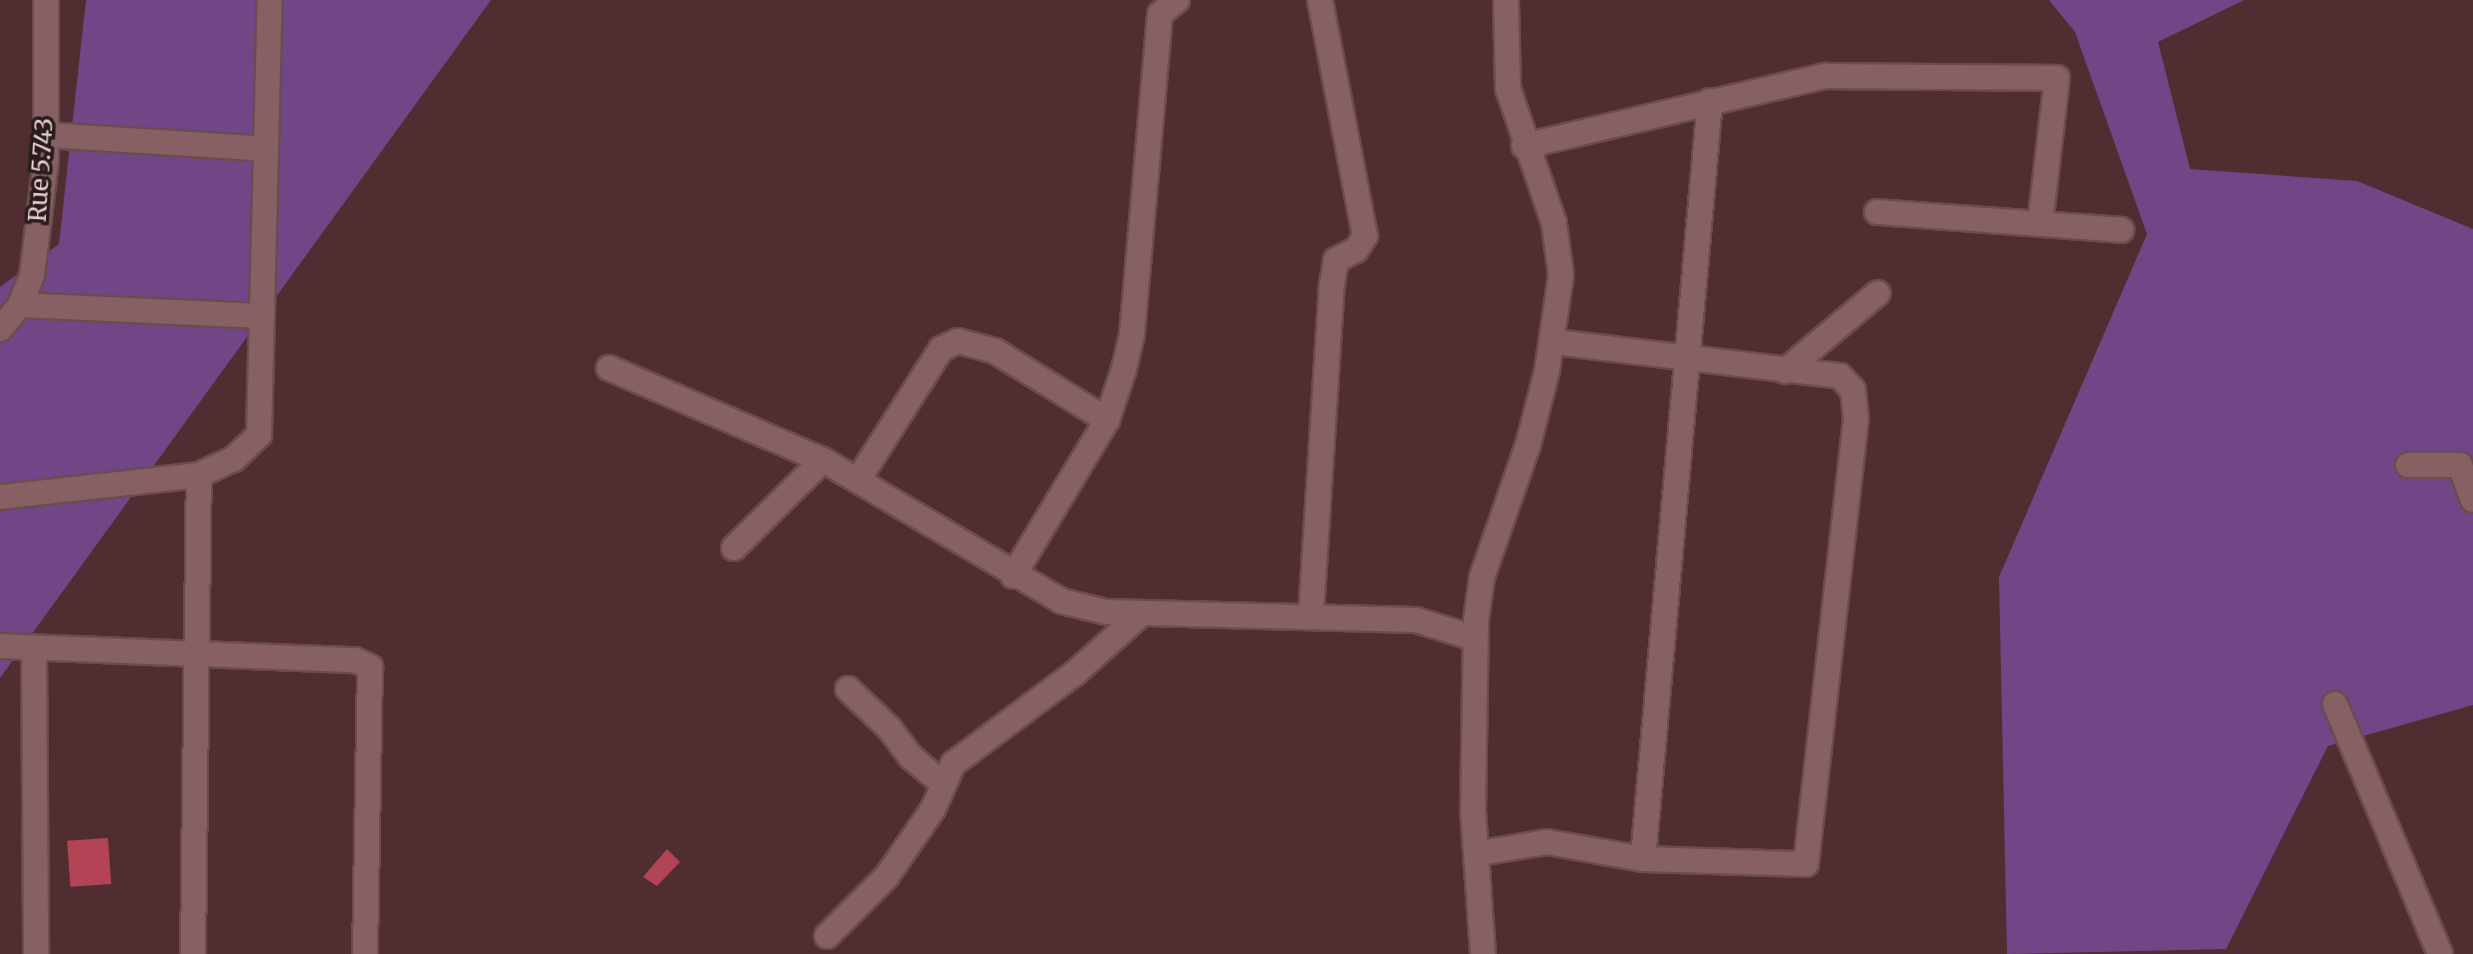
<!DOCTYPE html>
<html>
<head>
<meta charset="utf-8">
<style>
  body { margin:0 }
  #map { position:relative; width:2473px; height:954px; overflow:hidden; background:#4f2d31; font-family:Merriweather,serif }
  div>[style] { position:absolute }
  .green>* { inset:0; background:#714687 }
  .building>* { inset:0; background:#b24456; transform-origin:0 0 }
  .roads { filter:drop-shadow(2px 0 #694c50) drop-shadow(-2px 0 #694c50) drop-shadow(0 2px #694c50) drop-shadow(0 -2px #694c50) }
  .minor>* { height:24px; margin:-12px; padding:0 12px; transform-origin:12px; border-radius:12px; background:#866063 }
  span { translate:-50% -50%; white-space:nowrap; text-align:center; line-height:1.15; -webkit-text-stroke:7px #2a1b1c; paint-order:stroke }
  .street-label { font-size:24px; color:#e6d0d1 }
</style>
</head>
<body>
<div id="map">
  <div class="green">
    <div style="clip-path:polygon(86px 0,491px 0,0 678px,0 287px,59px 244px)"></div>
    <div style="clip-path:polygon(2049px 0,2244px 0,2158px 42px,2190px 169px,2357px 181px,2473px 229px,2473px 705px,2328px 746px,2226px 949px,2007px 954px,1999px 577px,2147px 234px,2075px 32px)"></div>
  </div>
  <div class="building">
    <div style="left:108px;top:838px;width:46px;height:41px;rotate:86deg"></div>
    <div style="clip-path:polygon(667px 849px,680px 862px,657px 886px,643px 877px)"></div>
  </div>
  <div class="roads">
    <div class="minor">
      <div style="left:46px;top:135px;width:220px;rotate:3.6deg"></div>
      <div style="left:1524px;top:146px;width:310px;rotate:-13.1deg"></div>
      <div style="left:1826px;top:76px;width:231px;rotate:0.5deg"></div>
      <div style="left:2057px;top:78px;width:147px;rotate:96.6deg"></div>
      <div style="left:1877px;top:212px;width:245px;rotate:4.2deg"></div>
      <div style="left:20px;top:305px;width:242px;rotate:2.6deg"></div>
      <div style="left:0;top:329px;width:31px;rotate:-50deg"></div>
      <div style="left:20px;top:305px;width:31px;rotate:-68deg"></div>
      <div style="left:32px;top:276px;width:117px;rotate:-83.1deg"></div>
      <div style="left:46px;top:160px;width:160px;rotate:-90deg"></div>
      <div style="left:609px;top:368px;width:233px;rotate:23.3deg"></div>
      <div style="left:823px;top:460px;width:277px;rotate:30.6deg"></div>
      <div style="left:1061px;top:601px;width:46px;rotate:13.7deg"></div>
      <div style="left:1106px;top:612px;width:310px;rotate:1.5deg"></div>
      <div style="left:1416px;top:620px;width:61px;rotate:17.2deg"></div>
      <div style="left:1785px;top:371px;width:121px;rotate:-40deg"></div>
      <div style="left:2408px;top:465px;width:52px"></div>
      <div style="left:2460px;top:465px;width:37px;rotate:70deg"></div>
      <div style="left:858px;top:480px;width:155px;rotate:-57.6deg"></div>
      <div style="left:941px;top:349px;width:19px;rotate:-25deg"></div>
      <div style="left:958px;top:341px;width:38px;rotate:15deg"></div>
      <div style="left:995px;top:351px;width:132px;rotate:31.6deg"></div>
      <div style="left:0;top:497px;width:200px;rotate:-6.3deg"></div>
      <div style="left:734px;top:548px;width:125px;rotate:-44.7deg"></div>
      <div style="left:1013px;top:576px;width:182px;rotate:-58.9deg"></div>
      <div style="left:1107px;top:420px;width:54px;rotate:-71.6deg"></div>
      <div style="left:1124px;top:369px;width:36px;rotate:-77deg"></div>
      <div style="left:1132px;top:334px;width:321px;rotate:-85deg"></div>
      <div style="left:1160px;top:14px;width:22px;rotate:-39deg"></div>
      <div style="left:1311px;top:615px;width:331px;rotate:-86.4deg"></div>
      <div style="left:1332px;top:285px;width:25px;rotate:-81deg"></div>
      <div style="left:1336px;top:260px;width:22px;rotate:-27deg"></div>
      <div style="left:1356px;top:250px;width:17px;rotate:-57deg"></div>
      <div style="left:1365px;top:236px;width:240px;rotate:-100.8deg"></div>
      <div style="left:0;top:646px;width:355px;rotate:2.3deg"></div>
      <div style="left:355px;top:660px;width:17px;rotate:25deg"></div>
      <div style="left:370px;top:667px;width:287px;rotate:91deg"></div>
      <div style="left:34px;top:648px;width:306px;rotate:89.6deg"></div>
      <div style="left:848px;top:689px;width:57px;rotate:43.6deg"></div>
      <div style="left:889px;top:728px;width:36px;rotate:53deg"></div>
      <div style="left:911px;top:757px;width:39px;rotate:40deg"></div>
      <div style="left:2335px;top:704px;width:271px;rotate:67.2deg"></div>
      <div style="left:1480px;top:853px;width:68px;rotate:-9.3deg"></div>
      <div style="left:1547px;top:842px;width:97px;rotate:10deg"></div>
      <div style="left:1643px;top:859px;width:163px;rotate:1.8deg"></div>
      <div style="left:1806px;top:864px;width:448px;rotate:-83.6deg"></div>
      <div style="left:1856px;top:419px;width:29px;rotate:-96deg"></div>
      <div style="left:1853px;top:390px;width:19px;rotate:-133deg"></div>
      <div style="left:1840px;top:376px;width:288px;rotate:-173.2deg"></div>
      <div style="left:1643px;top:859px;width:761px;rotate:-84.95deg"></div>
      <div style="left:827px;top:936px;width:85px;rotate:-45deg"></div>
      <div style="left:887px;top:876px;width:81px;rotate:-55.5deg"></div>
      <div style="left:933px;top:809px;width:49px;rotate:-66deg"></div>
      <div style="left:953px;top:764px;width:152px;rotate:-36.7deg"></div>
      <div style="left:1075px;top:673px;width:90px;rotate:-41.8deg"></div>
      <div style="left:193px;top:954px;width:479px;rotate:-89.3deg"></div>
      <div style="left:199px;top:475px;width:38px;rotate:-25deg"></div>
      <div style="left:234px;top:459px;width:35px;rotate:-44deg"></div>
      <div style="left:259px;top:435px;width:435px;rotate:-88.6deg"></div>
      <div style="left:1483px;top:954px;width:142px;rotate:-94deg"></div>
      <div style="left:1473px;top:812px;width:192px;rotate:-89.1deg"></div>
      <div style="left:1476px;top:620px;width:43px;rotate:-82.1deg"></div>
      <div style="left:1482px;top:577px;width:140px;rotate:-70.8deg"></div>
      <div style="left:1528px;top:445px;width:76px;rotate:-75.6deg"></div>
      <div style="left:1547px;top:371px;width:97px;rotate:-81.7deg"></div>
      <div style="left:1561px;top:275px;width:52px;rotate:-97.7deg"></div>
      <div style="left:1554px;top:223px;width:142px;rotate:-108.9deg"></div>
      <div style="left:1508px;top:89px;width:89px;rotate:-91.3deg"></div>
    </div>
  </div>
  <div class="street-label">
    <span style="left:41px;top:170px;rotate:-86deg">Rue 5.743</span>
  </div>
</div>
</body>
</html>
